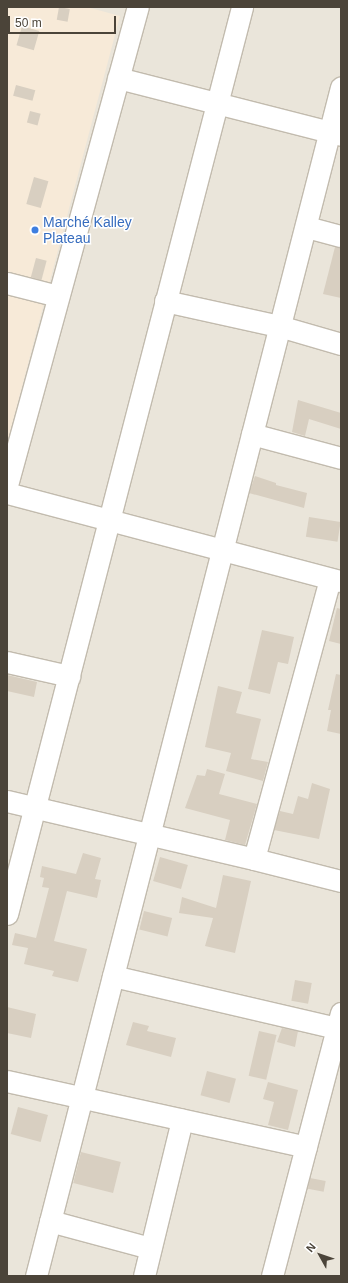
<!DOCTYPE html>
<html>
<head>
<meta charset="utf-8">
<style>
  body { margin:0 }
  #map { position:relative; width:348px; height:1283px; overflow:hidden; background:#f6f3ec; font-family:Arial,sans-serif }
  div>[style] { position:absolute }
  .residential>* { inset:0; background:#eae5da; transform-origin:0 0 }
  .commercial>* { inset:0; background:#f7ead8 }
  .building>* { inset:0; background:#d8cfc1; transform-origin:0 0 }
  .roads { filter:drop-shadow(1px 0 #c2bbae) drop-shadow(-1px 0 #c2bbae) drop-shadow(0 1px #c2bbae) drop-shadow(0 -1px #c2bbae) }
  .minor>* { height:21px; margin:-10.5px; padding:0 10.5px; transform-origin:10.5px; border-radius:10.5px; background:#fff }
  .dots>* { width:11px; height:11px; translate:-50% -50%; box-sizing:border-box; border:2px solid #fff; border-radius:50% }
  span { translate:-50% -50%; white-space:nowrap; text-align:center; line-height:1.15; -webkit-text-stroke:3px #fff; paint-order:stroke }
  .shop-label { font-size:14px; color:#366cbe }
  .left { translate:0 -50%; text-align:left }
  .frame { position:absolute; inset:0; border:8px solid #4b4439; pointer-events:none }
  .north { position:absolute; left:300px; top:1235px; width:40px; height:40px; -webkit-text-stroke:3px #fff; paint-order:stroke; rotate:310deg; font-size:11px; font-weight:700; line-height:16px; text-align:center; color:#4b4439 }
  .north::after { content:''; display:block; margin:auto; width:14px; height:18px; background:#4b4439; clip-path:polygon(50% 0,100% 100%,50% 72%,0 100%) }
  .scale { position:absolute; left:8px; top:16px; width:108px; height:18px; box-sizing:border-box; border:2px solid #4b4439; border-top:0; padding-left:5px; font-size:12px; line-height:14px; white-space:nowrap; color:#4b4439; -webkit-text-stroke:3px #fff; paint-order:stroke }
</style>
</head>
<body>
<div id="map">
  <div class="residential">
    <div style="left:7px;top:7px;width:334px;height:1269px"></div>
  </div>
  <div class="commercial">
    <div style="clip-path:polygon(7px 7px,87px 7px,120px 16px,7px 443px)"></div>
  </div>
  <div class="building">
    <div style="left:59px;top:7px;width:11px;height:13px;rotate:10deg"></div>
    <div style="left:22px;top:26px;width:18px;height:20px;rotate:16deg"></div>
    <div style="left:16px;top:85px;width:20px;height:11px;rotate:15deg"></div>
    <div style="left:30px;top:111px;width:11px;height:12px;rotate:15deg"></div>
    <div style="left:34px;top:177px;width:15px;height:28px;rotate:16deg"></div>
    <div style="clip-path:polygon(335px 247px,341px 248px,341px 298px,323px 294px)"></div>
    <div style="left:36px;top:258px;width:11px;height:20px;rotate:15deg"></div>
    <div style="clip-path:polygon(298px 400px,341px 413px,341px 429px,309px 419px,305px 436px,292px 432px)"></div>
    <div style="clip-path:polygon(255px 476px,276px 483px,276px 485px,307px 493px,304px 508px,249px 493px)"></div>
    <div style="left:309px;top:517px;width:32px;height:20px;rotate:9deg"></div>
    <div style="clip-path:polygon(337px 608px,341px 609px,341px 644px,329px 641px)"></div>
    <div style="clip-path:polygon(262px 630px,294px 637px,288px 664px,278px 662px,270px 694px,248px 689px)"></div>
    <div style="clip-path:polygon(336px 674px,341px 675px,341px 734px,327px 731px,331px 710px,328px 710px)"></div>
    <div style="clip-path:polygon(7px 675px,37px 682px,34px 697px,7px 691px)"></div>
    <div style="clip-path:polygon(218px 686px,242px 692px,236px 713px,261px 719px,251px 759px,268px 762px,263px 781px,226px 771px,231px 753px,205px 747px)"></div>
    <div style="clip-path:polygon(207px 769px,225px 774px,219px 794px,257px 804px,245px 845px,225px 840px,230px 820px,185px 808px,197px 775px,205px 776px)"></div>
    <div style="clip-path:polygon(312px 783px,330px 789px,319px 839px,274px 830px,280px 811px,293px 814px,298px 796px,308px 799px)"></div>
    <div style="clip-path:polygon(83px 853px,101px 858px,95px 879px,101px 880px,97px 898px,67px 891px,54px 941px,87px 949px,78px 982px,52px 976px,54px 971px,24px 964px,28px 948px,12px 945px,15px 933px,36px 938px,49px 888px,42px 887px,44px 878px,40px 877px,42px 866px,76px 874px)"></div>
    <div style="left:160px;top:857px;width:29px;height:25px;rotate:16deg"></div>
    <div style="clip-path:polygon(223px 875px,251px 881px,235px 953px,205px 946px,213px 918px,179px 913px,182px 897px,216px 908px)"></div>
    <div style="left:144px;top:911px;width:29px;height:19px;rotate:14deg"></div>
    <div style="left:295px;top:980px;width:17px;height:21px;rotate:10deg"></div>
    <div style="clip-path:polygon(7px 1007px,36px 1014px,31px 1038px,7px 1033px)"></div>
    <div style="clip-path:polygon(133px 1022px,149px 1026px,147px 1031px,176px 1038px,171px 1057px,126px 1045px)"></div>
    <div style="clip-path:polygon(282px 1028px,298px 1031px,295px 1047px,277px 1042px)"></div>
    <div style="left:259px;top:1031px;width:18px;height:46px;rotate:13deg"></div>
    <div style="left:207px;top:1071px;width:30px;height:25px;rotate:15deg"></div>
    <div style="clip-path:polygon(268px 1082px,298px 1090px,288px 1130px,268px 1125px,274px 1102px,263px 1099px)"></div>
    <div style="left:18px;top:1107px;width:31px;height:28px;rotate:15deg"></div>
    <div style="left:81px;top:1152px;width:41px;height:32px;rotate:14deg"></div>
    <div style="left:310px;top:1178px;width:16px;height:11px;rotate:11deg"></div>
  </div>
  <div class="roads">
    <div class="minor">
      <div style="left:118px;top:78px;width:230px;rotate:14.3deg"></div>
      <div style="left:307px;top:227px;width:35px;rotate:15deg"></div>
      <div style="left:7px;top:283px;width:53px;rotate:14.3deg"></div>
      <div style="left:165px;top:301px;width:117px;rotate:12.4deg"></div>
      <div style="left:279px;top:326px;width:65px;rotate:16.2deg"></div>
      <div style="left:252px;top:434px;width:92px;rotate:15.1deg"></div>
      <div style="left:7px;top:485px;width:496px;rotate:-74.7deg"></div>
      <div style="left:7px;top:493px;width:345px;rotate:14.8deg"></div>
      <div style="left:330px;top:579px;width:290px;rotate:105.2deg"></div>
      <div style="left:254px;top:859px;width:90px;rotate:14.2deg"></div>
      <div style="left:7px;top:662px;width:64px;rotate:12.7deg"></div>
      <div style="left:7px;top:801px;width:254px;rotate:13.2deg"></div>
      <div style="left:7px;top:914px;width:937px;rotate:-75.47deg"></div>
      <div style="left:113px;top:976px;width:230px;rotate:13.1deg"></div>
      <div style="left:7px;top:1081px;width:306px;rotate:12.4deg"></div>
      <div style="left:50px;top:1221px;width:104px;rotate:15.1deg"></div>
      <div style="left:36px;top:1276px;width:1227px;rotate:-75.61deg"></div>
      <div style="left:144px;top:1276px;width:161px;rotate:-76.3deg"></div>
      <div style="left:272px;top:1276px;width:272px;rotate:-75.3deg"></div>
    </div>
  </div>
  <div class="dots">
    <div style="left:35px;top:230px;background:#3f7fe0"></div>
  </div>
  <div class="shop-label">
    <span class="left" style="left:43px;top:230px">Marché Kalley<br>Plateau</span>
  </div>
  <div class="frame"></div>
  <div class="north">N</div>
  <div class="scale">50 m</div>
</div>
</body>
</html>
